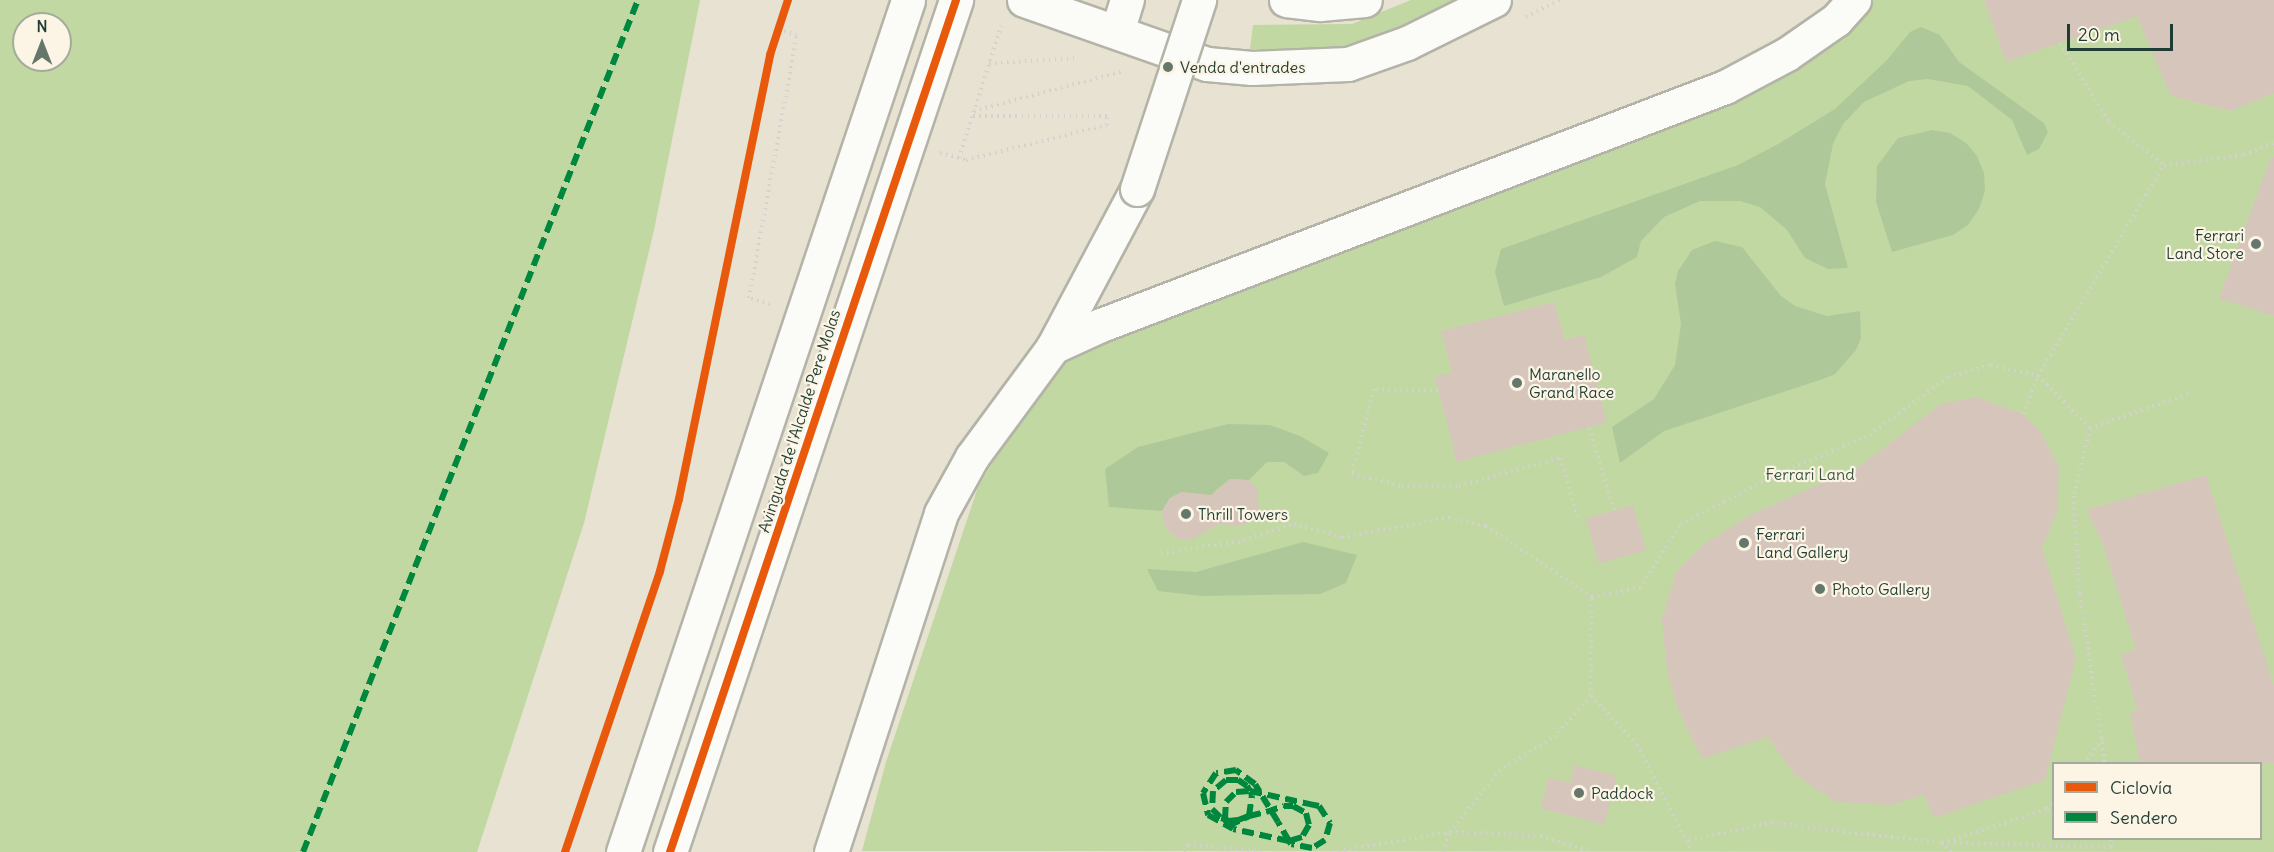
<!DOCTYPE html>
<html>
<head>
<meta charset="utf-8">
<style>
  body { margin:0 }
  #map { position:relative; width:2274px; height:852px; overflow:hidden; background:#e7e2d1; font-family:Delius,sans-serif }
  div>[style] { position:absolute }
  .green>* { inset:0; background:#c1d8a2 }
  .forest>* { inset:0; background:#afc899 }
  .building>* { inset:0; background:#d6c5bb; transform-origin:0 0 }
  .path>* { height:4px; margin-top:-2px; transform-origin:0; background:repeating-linear-gradient(90deg,#d3d3ce 0 1.5px,transparent 0 6px) }
  .roads { filter:drop-shadow(2px 0 #b3b3a7) drop-shadow(-2px 0 #b3b3a7) drop-shadow(0 2px #b3b3a7) drop-shadow(0 -2px #b3b3a7) }
  .minor>* { height:33px; margin:-16.5px; padding:0 16.5px; transform-origin:16.5px; border-radius:16.5px; background:#fbfbf8 }
  .bridges { filter:drop-shadow(2px 0 #b3b3a7) drop-shadow(-2px 0 #b3b3a7) drop-shadow(0 2px #b3b3a7) drop-shadow(0 -2px #b3b3a7) }
  .minor-bridge>* { height:33px; margin:-16.5px; padding:0 16.5px; transform-origin:16.5px; border-radius:16.5px; background:#fbfbf8 }
  .quiet>* { height:6px; margin-top:-3px; transform-origin:0; background:repeating-linear-gradient(90deg,#00873e 0 12px,transparent 0 18px) }
  .cycleway>* { height:8px; margin:-4px; padding:0 4px; transform-origin:4px; border-radius:4px; background:#e8590c }
  .dots>* { width:16px; height:16px; translate:-50% -50%; box-sizing:border-box; border:3px solid #fcf5e5; border-radius:50% }
  span { translate:-50% -50%; white-space:nowrap; text-align:center; line-height:1.15; -webkit-text-stroke:4.5px #fcf5e5; paint-order:stroke }
  .poi-label { font-size:16px; color:#1f3d34 }
  .left { translate:0 -50%; text-align:left }
  .right { translate:-100% -50%; text-align:right }
  .street-label { font-size:16px; color:#1f3d34 }
  .park-label { font-size:16px; color:#395a42 }
  .legend { position:absolute; left:2052px; top:762px; width:210px; height:78px; box-sizing:border-box; background:#fcf5e5; border:2px solid #a4ab9e; margin:0; padding:8px 10px; list-style:none; font-size:18px; color:#1f3d34 }
  .legend li { display:flex; align-items:center; gap:12px; height:30px }
  .legend b { width:30px; border:2px solid #a4ab9e }
  .north { position:absolute; left:12px; top:12px; width:60px; height:60px; box-sizing:border-box; background:#fcf5e5; border:2px solid #a4ab9e; border-radius:50%; rotate:0deg; font-size:16px; font-weight:700; line-height:24px; text-align:center; color:#1f3d34 }
  .north::after { content:''; display:block; margin:auto; width:21px; height:27px; background:#65776b; clip-path:polygon(50% 0,100% 100%,50% 72%,0 100%) }
  .scale { position:absolute; left:2067px; top:24px; width:106px; height:27px; box-sizing:border-box; border:3px solid #1f3d34; border-top:0; padding-left:8px; font-size:18px; line-height:21px; white-space:nowrap; color:#1f3d34; -webkit-text-stroke:4px #fcf5e5; paint-order:stroke }
</style>
</head>
<body>
<div id="map">
  <div class="green">
    <div style="clip-path:polygon(evenodd,0 0,700px 0,654px 230px,584px 523px,477px 852px,0 852px,0 0,24px 24px,60px 24px,60px 60px,24px 60px,24px 24px)"></div>
    <div style="clip-path:polygon(1411px 0,1463px 0,1394px 35px,1341px 49px,1250px 49px,1253px 25px,1352px 24px)"></div>
    <div style="clip-path:polygon(evenodd,1866px 0,2274px 0,2274px 852px,862px 851px,886px 762px,978px 487px,1029px 401px,1065px 359px,1112px 334px,1615px 146px,1866px 0,2054px 764px,2260px 764px,2260px 838px,2054px 838px,2054px 764px)"></div>
  </div>
  <div class="forest">
    <div style="clip-path:polygon(1921px 27px,1940px 35px,1959px 62px,2044px 123px,2048px 132px,2039px 149px,2027px 155px,2012px 120px,1968px 86px,1928px 79px,1909px 81px,1864px 102px,1843px 124px,1833px 144px,1825px 184px,1848px 268px,1828px 269px,1805px 258px,1787px 230px,1760px 207px,1740px 201px,1700px 201px,1664px 217px,1641px 241px,1637px 257px,1601px 277px,1504px 306px,1495px 272px,1501px 249px,1738px 165px,1778px 144px,1835px 109px,1887px 60px,1910px 32px)"></div>
    <div style="clip-path:polygon(1932px 130px,1950px 133px,1966px 143px,1977px 156px,1984px 173px,1985px 191px,1979px 209px,1968px 225px,1953px 235px,1892px 252px,1876px 202px,1877px 166px,1898px 138px)"></div>
    <div style="clip-path:polygon(1715px 241px,1742px 247px,1781px 296px,1795px 306px,1827px 316px,1860px 311px,1861px 338px,1856px 350px,1835px 374px,1823px 379px,1664px 431px,1620px 463px,1612px 427px,1654px 399px,1675px 365px,1681px 324px,1675px 284px,1678px 271px,1692px 250px)"></div>
    <div style="clip-path:polygon(1228px 424px,1270px 425px,1300px 436px,1329px 453px,1318px 473px,1304px 476px,1284px 462px,1267px 462px,1249px 480px,1230px 479px,1215px 491px,1213px 505px,1182px 492px,1170px 498px,1162px 511px,1109px 507px,1105px 469px,1138px 447px)"></div>
    <div style="clip-path:polygon(1303px 542px,1357px 555px,1346px 583px,1320px 594px,1202px 596px,1158px 591px,1147px 569px,1196px 572px)"></div>
  </div>
  <div class="building">
    <div style="clip-path:polygon(1984px 0,2274px 0,2274px 93px,2231px 111px,2171px 96px,2137px 16px,2006px 62px)"></div>
    <div style="clip-path:polygon(2271px 157px,2274px 158px,2274px 316px,2219px 298px)"></div>
    <div style="clip-path:polygon(1554px 302px,1565px 340px,1584px 335px,1607px 422px,1457px 462px,1435px 377px,1452px 372px,1441px 331px)"></div>
    <div style="clip-path:polygon(1976px 397px,2023px 414px,2040px 431px,2059px 467px,2057px 511px,2042px 548px,2076px 658px,2045px 780px,1934px 818px,1924px 795px,1890px 805px,1836px 802px,1794px 774px,1768px 737px,1702px 759px,1678px 710px,1667px 670px,1662px 620px,1676px 572px,1703px 545px,1750px 515px,1860px 466px,1941px 404px)"></div>
    <div style="clip-path:polygon(2206px 475px,2274px 686px,2274px 764px,2140px 764px,2130px 713px,2138px 711px,2121px 655px,2136px 649px,2101px 539px,2086px 510px)"></div>
    <div style="clip-path:polygon(1230px 479px,1249px 480px,1257px 489px,1259px 511px,1252px 520px,1242px 526px,1219px 524px,1191px 540px,1179px 540px,1165px 528px,1162px 511px,1170px 498px,1182px 492px,1211px 495px)"></div>
    <div style="left:1633px;top:505px;width:47px;height:49px;rotate:74deg"></div>
    <div style="clip-path:polygon(1574px 765px,1617px 776px,1604px 825px,1541px 808px,1549px 777px,1570px 783px)"></div>
  </div>
  <div class="path">
    <div style="left:1526px;top:17px;width:38px;rotate:-27deg"></div>
    <div style="left:2060px;top:43px;width:93px;rotate:58.2deg"></div>
    <div style="left:2109px;top:122px;width:70px;rotate:38deg"></div>
    <div style="left:989px;top:63px;width:89px;rotate:-3.2deg"></div>
    <div style="left:974px;top:111px;width:152px;rotate:-14.9deg"></div>
    <div style="left:940px;top:153px;width:27px;rotate:15deg"></div>
    <div style="left:966px;top:160px;width:145px;rotate:-13.9deg"></div>
    <div style="left:1107px;top:125px;width:9px;rotate:-90deg"></div>
    <div style="left:1107px;top:116px;width:135px;rotate:180deg"></div>
    <div style="left:959px;top:158px;width:139px;rotate:-72.3deg"></div>
    <div style="left:770px;top:304px;width:22px;rotate:-164deg"></div>
    <div style="left:749px;top:298px;width:267px;rotate:-79.7deg"></div>
    <div style="left:797px;top:35px;width:20px;rotate:-165deg"></div>
    <div style="left:1438px;top:390px;width:64px;rotate:-179.1deg"></div>
    <div style="left:1374px;top:389px;width:88px;rotate:104.5deg"></div>
    <div style="left:1352px;top:474px;width:51px;rotate:13.5deg"></div>
    <div style="left:1402px;top:486px;width:57px"></div>
    <div style="left:1459px;top:486px;width:106px;rotate:-15.4deg"></div>
    <div style="left:1561px;top:458px;width:64px;rotate:74.7deg"></div>
    <div style="left:2023px;top:414px;width:41px;rotate:-68.5deg"></div>
    <div style="left:2038px;top:376px;width:246px;rotate:-59.2deg"></div>
    <div style="left:2164px;top:165px;width:81px;rotate:-7.1deg"></div>
    <div style="left:2244px;top:155px;width:33px;rotate:-23deg"></div>
    <div style="left:1589px;top:428px;width:86px;rotate:73deg"></div>
    <div style="left:2090px;top:428px;width:105px;rotate:-19deg"></div>
    <div style="left:1161px;top:553px;width:78px;rotate:-8.1deg"></div>
    <div style="left:1238px;top:542px;width:59px;rotate:-17.8deg"></div>
    <div style="left:1294px;top:524px;width:50px;rotate:15.2deg"></div>
    <div style="left:1342px;top:537px;width:109px;rotate:-10.1deg"></div>
    <div style="left:1449px;top:518px;width:38px;rotate:12deg"></div>
    <div style="left:1486px;top:526px;width:128px;rotate:33.8deg"></div>
    <div style="left:1592px;top:597px;width:49px;rotate:-10.6deg"></div>
    <div style="left:1640px;top:588px;width:76px;rotate:-57.4deg"></div>
    <div style="left:1681px;top:524px;width:114px;rotate:-27.2deg"></div>
    <div style="left:1782px;top:472px;width:95px;rotate:-22.8deg"></div>
    <div style="left:1870px;top:435px;width:97px;rotate:-36.6deg"></div>
    <div style="left:1948px;top:377px;width:45px;rotate:-15.6deg"></div>
    <div style="left:1991px;top:365px;width:48px;rotate:13.2deg"></div>
    <div style="left:2038px;top:376px;width:74px;rotate:45deg"></div>
    <div style="left:2090px;top:428px;width:70px;rotate:103.2deg"></div>
    <div style="left:2074px;top:496px;width:98px;rotate:86.5deg"></div>
    <div style="left:2080px;top:594px;width:172px;rotate:81.6deg"></div>
    <div style="left:1591px;top:696px;width:67px;rotate:46.8deg"></div>
    <div style="left:1637px;top:745px;width:120px;rotate:62.8deg"></div>
    <div style="left:2083px;top:764px;width:33px;rotate:-52deg"></div>
    <div style="left:1689px;top:840px;width:85px;rotate:-11.6deg"></div>
    <div style="left:1772px;top:823px;width:171px;rotate:6.7deg"></div>
    <div style="left:1942px;top:843px;width:169px;rotate:1.4deg"></div>
    <div style="left:2111px;top:847px;width:9px;rotate:-90deg"></div>
    <div style="left:1184px;top:852px;width:8px;rotate:-60deg"></div>
    <div style="left:1188px;top:845px;width:77px;rotate:5.2deg"></div>
    <div style="left:1332px;top:852px;width:120px;rotate:-9.6deg"></div>
    <div style="left:1450px;top:832px;width:91px;rotate:2.5deg"></div>
    <div style="left:1541px;top:836px;width:52px;rotate:18.1deg"></div>
    <div style="left:1443px;top:852px;width:21px;rotate:-71deg"></div>
    <div style="left:1450px;top:832px;width:78px;rotate:-51.2deg"></div>
    <div style="left:1499px;top:771px;width:65px;rotate:-31.7deg"></div>
    <div style="left:1554px;top:737px;width:55px;rotate:-47.9deg"></div>
    <div style="left:1591px;top:696px;width:99px;rotate:-89.4deg"></div>
    <div style="left:1951px;top:852px;width:13px;rotate:-135deg"></div>
    <div style="left:1942px;top:843px;width:110px;rotate:-17.9deg"></div>
    <div style="left:2047px;top:809px;width:11px;rotate:-49deg"></div>
  </div>
  <div class="roads">
    <div class="minor">
      <div style="left:1024px;top:0;width:194px;rotate:19.3deg"></div>
      <div style="left:1207px;top:64px;width:45px;rotate:5.1deg"></div>
      <div style="left:1252px;top:68px;width:96px;rotate:-2.4deg"></div>
      <div style="left:1348px;top:64px;width:63px;rotate:-19.6deg"></div>
      <div style="left:1407px;top:43px;width:97px;rotate:-26.3deg"></div>
      <div style="left:1286px;top:0;width:34px;rotate:7deg"></div>
      <div style="left:1320px;top:4px;width:45px;rotate:-5.1deg"></div>
      <div style="left:1117px;top:32px;width:34px;rotate:-73deg"></div>
      <div style="left:1053px;top:347px;width:53px;rotate:-24.6deg"></div>
      <div style="left:1101px;top:325px;width:668px;rotate:-20.88deg"></div>
      <div style="left:1725px;top:87px;width:70px;rotate:-28deg"></div>
      <div style="left:1787px;top:54px;width:60px;rotate:-34.8deg"></div>
      <div style="left:1836px;top:20px;width:27px;rotate:-48deg"></div>
      <div style="left:623px;top:852px;width:898px;rotate:-71.5deg"></div>
      <div style="left:670px;top:852px;width:899px;rotate:-71.44deg"></div>
      <div style="left:831px;top:852px;width:356px;rotate:-72deg"></div>
      <div style="left:941px;top:513px;width:64px;rotate:-61deg"></div>
      <div style="left:972px;top:457px;width:137px;rotate:-53.6deg"></div>
      <div style="left:1053px;top:347px;width:179px;rotate:-62deg"></div>
    </div>
  </div>
  <div class="bridges">
    <div class="minor-bridge">
      <div style="left:1137px;top:189px;width:199px;rotate:-71.8deg"></div>
    </div>
  </div>
  <div class="quiet">
    <div style="left:1255px;top:784px;width:24px;rotate:-144deg"></div>
    <div style="left:1236px;top:770px;width:20px;rotate:171deg"></div>
    <div style="left:1216px;top:773px;width:24px;rotate:123deg"></div>
    <div style="left:1203px;top:793px;width:23px;rotate:77deg"></div>
    <div style="left:1208px;top:815px;width:23px;rotate:29deg"></div>
    <div style="left:1228px;top:826px;width:23px;rotate:-25deg"></div>
    <div style="left:1249px;top:816px;width:21px;rotate:-82deg"></div>
    <div style="left:1252px;top:795px;width:4px;rotate:-117deg"></div>
    <div style="left:1250px;top:791px;width:6px;rotate:-121deg"></div>
    <div style="left:1247px;top:786px;width:11px;rotate:-146deg"></div>
    <div style="left:1238px;top:780px;width:12px;rotate:180deg"></div>
    <div style="left:1226px;top:780px;width:17px;rotate:140deg"></div>
    <div style="left:1213px;top:791px;width:18px;rotate:93deg"></div>
    <div style="left:1212px;top:809px;width:13px;rotate:45deg"></div>
    <div style="left:1221px;top:818px;width:4px;rotate:14deg"></div>
    <div style="left:1225px;top:819px;width:4px;rotate:27deg"></div>
    <div style="left:1229px;top:821px;width:9px;rotate:-6deg"></div>
    <div style="left:1238px;top:820px;width:12px;rotate:-20deg"></div>
    <div style="left:1249px;top:816px;width:17px;rotate:-13deg"></div>
    <div style="left:1266px;top:812px;width:19px;rotate:-18deg"></div>
    <div style="left:1284px;top:806px;width:9px"></div>
    <div style="left:1293px;top:806px;width:15px;rotate:28deg"></div>
    <div style="left:1306px;top:813px;width:12px;rotate:76deg"></div>
    <div style="left:1309px;top:825px;width:14px;rotate:120deg"></div>
    <div style="left:1302px;top:837px;width:14px;rotate:163deg"></div>
    <div style="left:1289px;top:841px;width:57px;rotate:-167.9deg"></div>
    <div style="left:1233px;top:829px;width:6px;rotate:-149deg"></div>
    <div style="left:1228px;top:826px;width:8px;rotate:-113deg"></div>
    <div style="left:1225px;top:819px;width:17px;rotate:-87deg"></div>
    <div style="left:1226px;top:802px;width:14px;rotate:-45deg"></div>
    <div style="left:1236px;top:792px;width:14px;rotate:-4deg"></div>
    <div style="left:1250px;top:791px;width:66px;rotate:12.3deg"></div>
    <div style="left:1314px;top:805px;width:5px;rotate:11deg"></div>
    <div style="left:1319px;top:806px;width:20px;rotate:57deg"></div>
    <div style="left:1330px;top:823px;width:18px;rotate:106deg"></div>
    <div style="left:1325px;top:840px;width:15px;rotate:148deg"></div>
    <div style="left:1312px;top:848px;width:21px;rotate:-169deg"></div>
    <div style="left:1291px;top:844px;width:4px;rotate:-124deg"></div>
    <div style="left:1289px;top:841px;width:22px;rotate:-120deg"></div>
    <div style="left:1278px;top:822px;width:44px;rotate:-121.2deg"></div>
    <div style="left:303px;top:852px;width:915px;rotate:-68.54deg"></div>
  </div>
  <div class="cycleway">
    <div style="left:565px;top:852px;width:297px;rotate:-71.3deg"></div>
    <div style="left:660px;top:571px;width:74px;rotate:-75.2deg"></div>
    <div style="left:679px;top:499px;width:453px;rotate:-78.4deg"></div>
    <div style="left:770px;top:55px;width:58px;rotate:-71.9deg"></div>
    <div style="left:670px;top:852px;width:899px;rotate:-71.44deg"></div>
  </div>
  <div class="dots">
    <div style="left:1168px;top:67px;background:#65776b"></div>
    <div style="left:2256px;top:244px;background:#65776b"></div>
    <div style="left:1517px;top:383px;background:#65776b"></div>
    <div style="left:1186px;top:514px;background:#65776b"></div>
    <div style="left:1744px;top:543px;background:#65776b"></div>
    <div style="left:1820px;top:589px;background:#65776b"></div>
    <div style="left:1579px;top:793px;background:#65776b"></div>
  </div>
  <div class="poi-label">
    <span class="left" style="left:1180px;top:67px">Venda d'entrades</span>
    <span class="right" style="left:2244px;top:244px">Ferrari<br>Land Store</span>
    <span class="left" style="left:1529px;top:383px">Maranello<br>Grand Race</span>
    <span class="left" style="left:1198px;top:514px">Thrill Towers</span>
    <span class="left" style="left:1756px;top:543px">Ferrari<br>Land Gallery</span>
    <span class="left" style="left:1832px;top:589px">Photo Gallery</span>
    <span class="left" style="left:1591px;top:793px">Paddock</span>
  </div>
  <div class="street-label">
    <span style="left:799px;top:421px;rotate:-72deg">Avinguda de l'Alcalde Pere Molas</span>
  </div>
  <div class="park-label">
    <span style="left:1810px;top:474px">Ferrari Land</span>
  </div>
  <ul class="legend">
  <li><b style="height:8px;background:#e8590c"></b>Ciclovía</li>
  <li><b style="height:8px;background:#00873e"></b>Sendero</li>
  </ul>
  <div class="north">N</div>
  <div class="scale">20 m</div>
</div>
</body>
</html>
